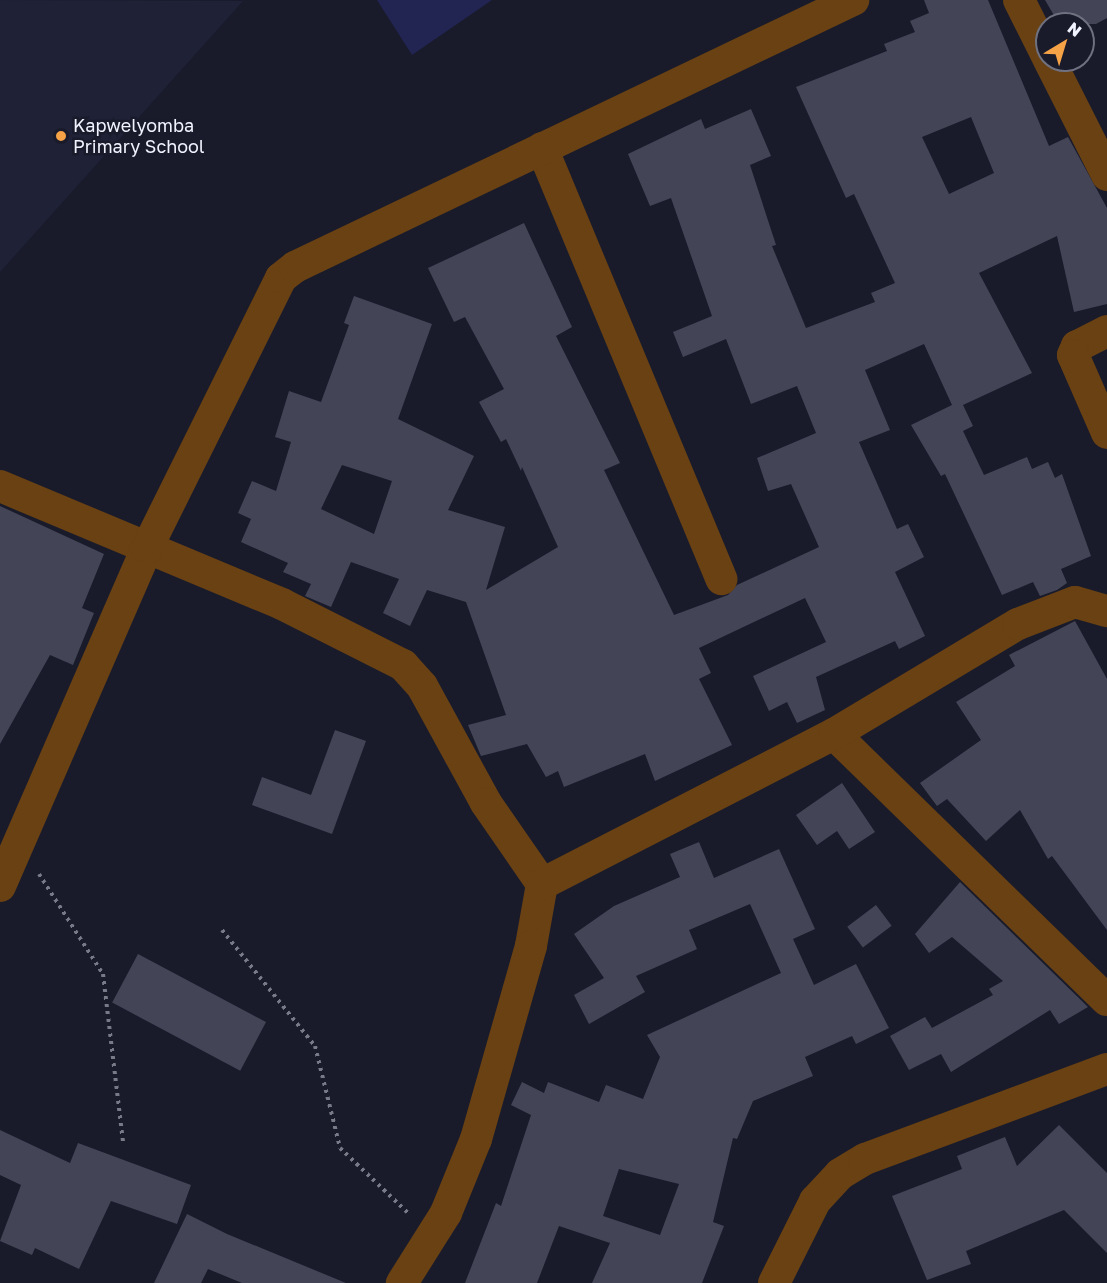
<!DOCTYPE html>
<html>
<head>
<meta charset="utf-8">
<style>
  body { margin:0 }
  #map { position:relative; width:1107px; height:1283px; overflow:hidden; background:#191b2b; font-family:"Golos Text",sans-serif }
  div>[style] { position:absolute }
  .built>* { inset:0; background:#1f2137 }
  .green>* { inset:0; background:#222452 }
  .building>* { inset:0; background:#434557; transform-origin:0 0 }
  .path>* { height:4px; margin-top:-2px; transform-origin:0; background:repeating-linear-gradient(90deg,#787a88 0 3px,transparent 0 7.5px) }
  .minor>* { height:32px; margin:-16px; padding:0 16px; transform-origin:16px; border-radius:16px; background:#694113 }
  .dots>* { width:16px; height:16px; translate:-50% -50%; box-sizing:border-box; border:3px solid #191b2b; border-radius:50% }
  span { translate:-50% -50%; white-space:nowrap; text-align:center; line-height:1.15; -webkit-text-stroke:5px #191b2b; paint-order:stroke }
  .poi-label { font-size:18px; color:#f1f3ff }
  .left { translate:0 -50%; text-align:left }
  .north { position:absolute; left:1035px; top:12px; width:60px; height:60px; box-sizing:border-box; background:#191b2b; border:2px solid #6f7180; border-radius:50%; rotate:38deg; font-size:16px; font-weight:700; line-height:24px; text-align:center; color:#f1f3ff }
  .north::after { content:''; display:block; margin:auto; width:21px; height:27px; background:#f6a247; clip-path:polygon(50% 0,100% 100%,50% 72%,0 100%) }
</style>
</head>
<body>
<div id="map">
  <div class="built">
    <div style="clip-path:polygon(0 0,243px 1px,0 272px)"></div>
  </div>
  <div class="green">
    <div style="clip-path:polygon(377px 0,492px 0,412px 55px)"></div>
  </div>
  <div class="building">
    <div style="clip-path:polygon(evenodd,924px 0,988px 0,1049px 146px,1068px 137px,1107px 208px,1107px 304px,1074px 312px,1057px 236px,979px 273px,1032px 373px,963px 405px,973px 426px,963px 431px,984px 475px,1027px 457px,1032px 469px,1048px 462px,1055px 478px,1062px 474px,1091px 556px,1061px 569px,1067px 583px,1057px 590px,1040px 596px,1033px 582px,1002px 595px,945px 474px,941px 476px,911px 425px,952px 405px,924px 344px,865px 370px,890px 430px,859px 442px,897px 529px,908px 524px,924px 557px,895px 572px,925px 636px,899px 649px,895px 641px,816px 677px,825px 710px,797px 723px,787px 702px,769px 711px,753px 676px,826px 642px,805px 598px,699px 648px,711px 673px,699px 679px,732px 745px,655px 781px,645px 754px,564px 787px,558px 771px,546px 777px,527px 744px,481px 756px,468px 725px,506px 715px,466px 602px,427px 590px,410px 626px,383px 613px,399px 579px,351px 562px,331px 607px,305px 596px,311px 584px,283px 572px,288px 563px,241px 542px,251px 519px,238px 513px,252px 481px,276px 491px,291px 442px,275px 437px,289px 391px,321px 402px,349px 325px,344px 323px,354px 296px,432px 324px,398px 419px,474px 456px,448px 510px,505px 527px,486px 590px,558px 547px,522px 467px,521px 471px,506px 439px,501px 442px,479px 402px,504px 389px,465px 317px,454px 322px,428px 268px,524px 223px,572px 327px,556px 336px,620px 463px,604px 470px,674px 615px,728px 595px,737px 585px,819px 547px,791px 484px,768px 491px,757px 458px,816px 433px,797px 386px,751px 404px,726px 339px,683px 357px,673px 332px,712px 316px,671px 198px,650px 206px,628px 154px,701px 119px,705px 129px,751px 109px,771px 156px,750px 165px,776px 245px,772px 246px,806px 328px,875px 302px,871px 293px,895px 283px,854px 194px,846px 198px,796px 87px,887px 51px,884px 44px,915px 32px,910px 21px,929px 13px,924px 0,971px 117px,994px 173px,949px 194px,922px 137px,971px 117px,924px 0,342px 465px,392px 481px,374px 534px,321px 509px,342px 465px)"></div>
    <div style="clip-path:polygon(1045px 0,1107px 0,1107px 18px,1096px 24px,1059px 24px)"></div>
    <div style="clip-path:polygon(0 506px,104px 554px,82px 608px,94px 613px,73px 665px,50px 655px,0 744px)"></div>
    <div style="clip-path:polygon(1075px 621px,1107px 679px,1107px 930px,1052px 856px,1048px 859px,1020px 810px,986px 841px,947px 799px,937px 806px,920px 783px,981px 740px,956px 702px,1015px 666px,1009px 655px)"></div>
    <div style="clip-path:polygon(335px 730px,366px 741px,332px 834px,252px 805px,262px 777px,311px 795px)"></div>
    <div style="clip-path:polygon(842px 783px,875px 832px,849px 849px,837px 831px,817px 845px,796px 815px)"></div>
    <div style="clip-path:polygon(evenodd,699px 842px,714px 878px,779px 849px,815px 929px,793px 939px,814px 985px,856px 964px,889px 1028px,856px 1044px,852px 1036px,805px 1057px,813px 1076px,753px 1101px,737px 1139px,733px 1138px,713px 1222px,724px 1226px,702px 1283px,592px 1283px,610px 1243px,559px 1226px,537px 1283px,465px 1283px,496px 1203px,501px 1206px,531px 1115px,511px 1105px,522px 1082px,544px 1093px,548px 1082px,599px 1102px,606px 1085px,643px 1099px,660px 1057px,647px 1035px,781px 973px,750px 904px,689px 930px,697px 949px,636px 976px,645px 992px,589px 1024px,574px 995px,604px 978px,574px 934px,614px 906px,680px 877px,670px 854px,699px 842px,619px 1169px,679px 1184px,660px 1235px,603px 1216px,619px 1169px)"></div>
    <div style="clip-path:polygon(960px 882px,1088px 1007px,1059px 1024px,1050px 1010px,951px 1072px,941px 1054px,909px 1070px,890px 1036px,925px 1017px,932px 1028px,993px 995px,989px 989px,1003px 981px,952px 937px,929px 953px,915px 934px)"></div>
    <div style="left:876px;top:905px;width:26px;height:36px;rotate:53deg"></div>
    <div style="left:138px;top:954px;width:145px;height:55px;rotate:28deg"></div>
    <div style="clip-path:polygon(1059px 1125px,1107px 1173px,1107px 1253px,1064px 1210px,966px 1251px,971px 1264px,927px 1280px,892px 1196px,962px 1169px,957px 1156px,1005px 1137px,1017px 1166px)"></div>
    <div style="clip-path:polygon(0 1130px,70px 1163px,78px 1143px,191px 1185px,177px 1224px,111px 1201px,79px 1269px,35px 1248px,32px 1255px,0 1241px,21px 1185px,0 1175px)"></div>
    <div style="clip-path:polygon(187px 1214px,227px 1234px,346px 1283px,242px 1283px,208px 1269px,201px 1283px,154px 1283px)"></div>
  </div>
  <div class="path">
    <div style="left:39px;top:874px;width:119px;rotate:57.4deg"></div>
    <div style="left:103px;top:974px;width:169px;rotate:83.2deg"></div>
    <div style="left:222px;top:930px;width:149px;rotate:51.3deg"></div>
    <div style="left:315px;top:1046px;width:105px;rotate:76.2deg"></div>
    <div style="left:340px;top:1148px;width:97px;rotate:43.7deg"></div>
  </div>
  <div class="minor">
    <div style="left:1019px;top:0;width:63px;rotate:63.4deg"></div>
    <div style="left:1049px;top:60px;width:129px;rotate:63.2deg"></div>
    <div style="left:542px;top:148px;width:467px;rotate:67.4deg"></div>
    <div style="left:1107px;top:331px;width:34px;rotate:153deg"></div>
    <div style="left:1077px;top:346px;width:10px;rotate:114deg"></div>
    <div style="left:1073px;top:355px;width:85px;rotate:66.4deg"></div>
    <div style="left:0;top:486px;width:306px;rotate:22.7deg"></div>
    <div style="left:282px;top:604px;width:136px;rotate:26.8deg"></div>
    <div style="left:403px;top:665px;width:28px;rotate:48deg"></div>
    <div style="left:422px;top:686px;width:133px;rotate:61.3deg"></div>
    <div style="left:486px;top:803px;width:98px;rotate:55.3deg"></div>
    <div style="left:542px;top:884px;width:63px;rotate:100.1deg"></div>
    <div style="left:531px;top:946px;width:201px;rotate:105.9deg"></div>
    <div style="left:476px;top:1139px;width:80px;rotate:112.1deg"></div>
    <div style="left:446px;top:1213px;width:83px;rotate:122.2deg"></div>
    <div style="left:834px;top:734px;width:381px;rotate:44.3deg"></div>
    <div style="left:542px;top:884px;width:328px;rotate:-27.2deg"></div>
    <div style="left:834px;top:734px;width:214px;rotate:-30.9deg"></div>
    <div style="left:1018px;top:624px;width:61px;rotate:-21.1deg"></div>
    <div style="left:1075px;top:602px;width:33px;rotate:16deg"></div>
    <div style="left:0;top:886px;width:369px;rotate:-66.5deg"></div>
    <div style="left:147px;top:548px;width:301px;rotate:-63.6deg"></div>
    <div style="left:281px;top:278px;width:18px;rotate:-38deg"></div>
    <div style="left:295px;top:267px;width:619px;rotate:-25.57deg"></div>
    <div style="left:774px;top:1283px;width:92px;rotate:-63.4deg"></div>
    <div style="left:815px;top:1201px;width:37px;rotate:-47deg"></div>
    <div style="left:840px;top:1174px;width:29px;rotate:-31deg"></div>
    <div style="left:865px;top:1159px;width:258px;rotate:-20.4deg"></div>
  </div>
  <div class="dots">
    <div style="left:61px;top:136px;background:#f6a247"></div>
  </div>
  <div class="poi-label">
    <span class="left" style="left:73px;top:136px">Kapwelyomba<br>Primary School</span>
  </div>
  <div class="north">N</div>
</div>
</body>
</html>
